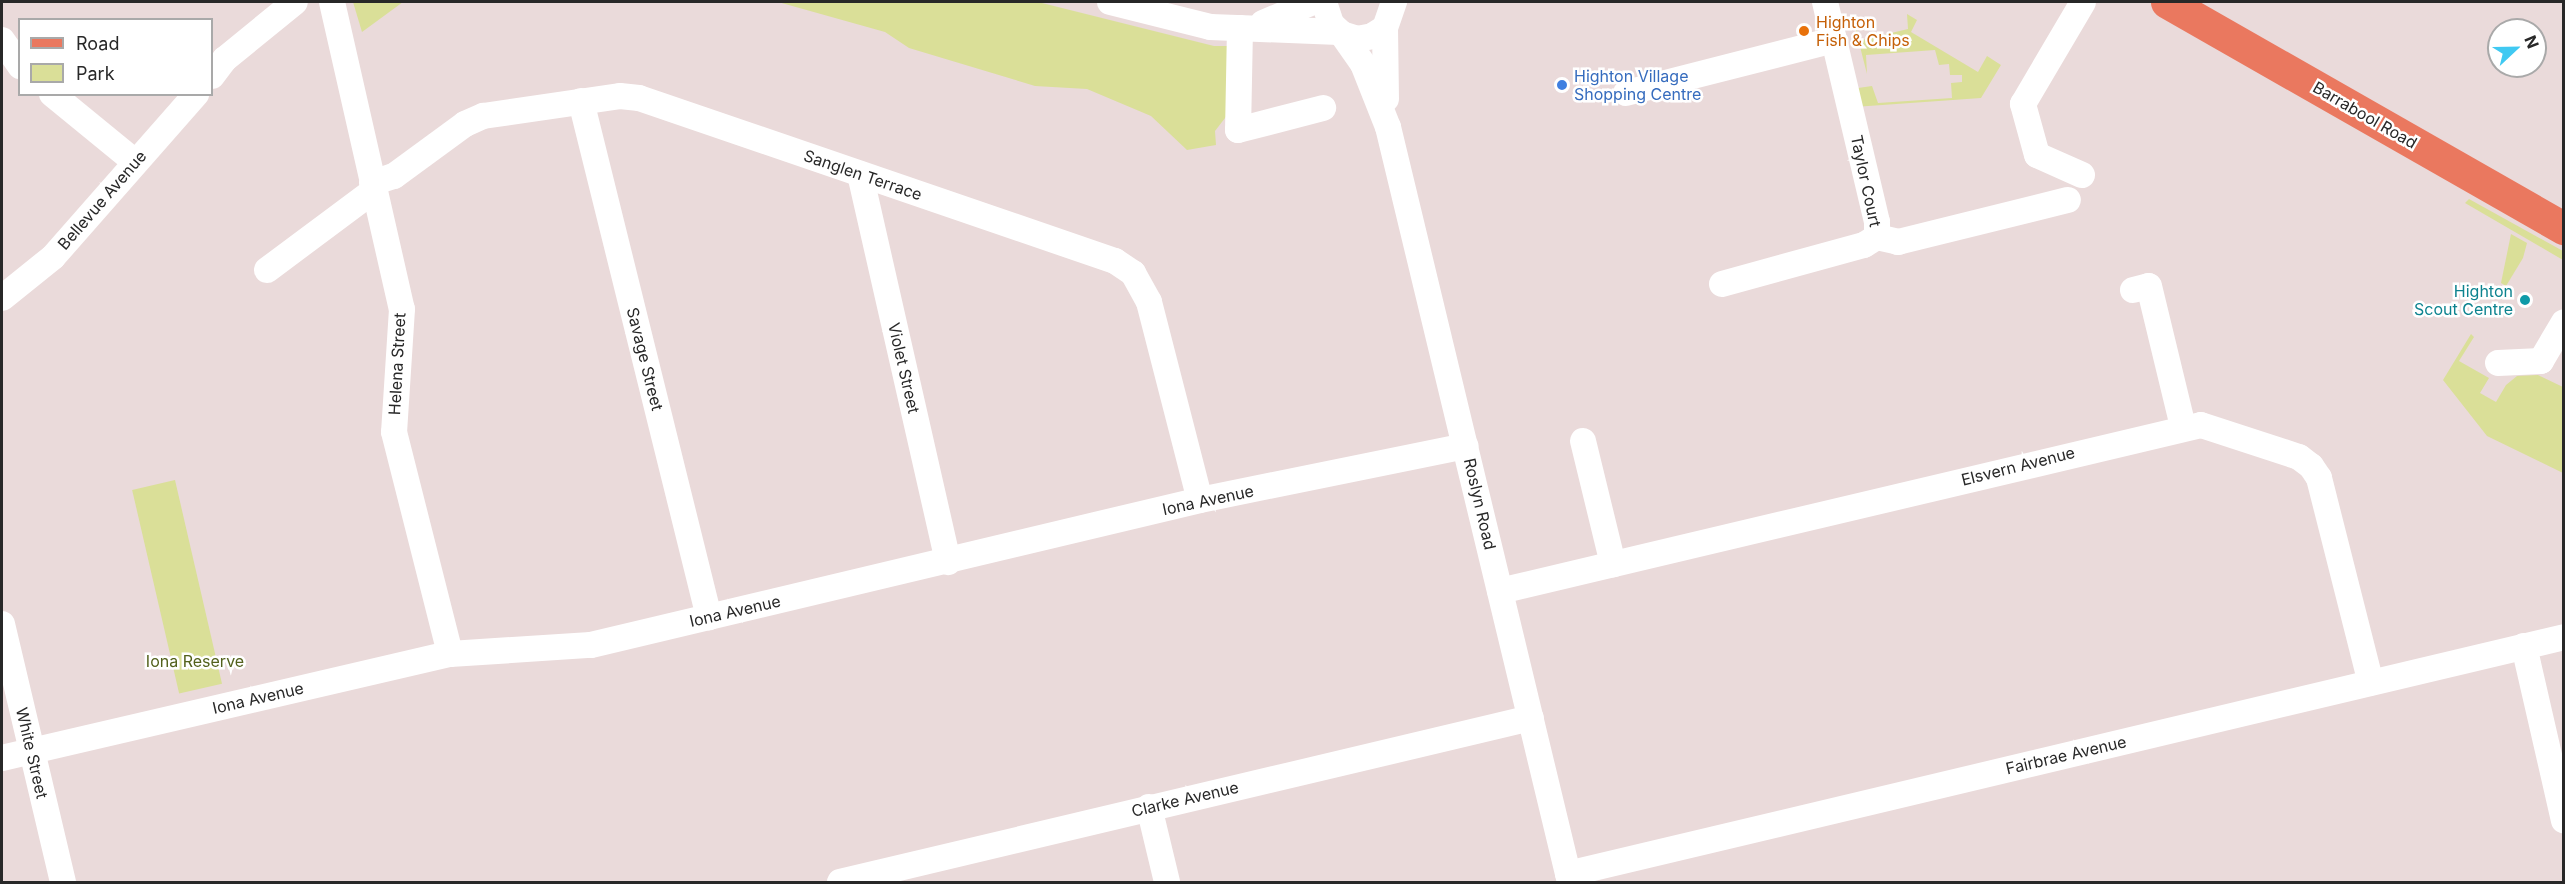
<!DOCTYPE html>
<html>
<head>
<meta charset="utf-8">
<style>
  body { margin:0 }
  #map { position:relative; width:2565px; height:884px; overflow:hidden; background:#eadada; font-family:Inter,sans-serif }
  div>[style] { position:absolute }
  .green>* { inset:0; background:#dadf98; transform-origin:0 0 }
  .minor>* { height:26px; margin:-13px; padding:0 13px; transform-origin:13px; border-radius:13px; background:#fff }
  .major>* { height:33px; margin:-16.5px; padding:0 16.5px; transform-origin:16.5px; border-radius:16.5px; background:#ea785f }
  .dots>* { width:16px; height:16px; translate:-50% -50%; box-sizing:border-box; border:3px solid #fff; border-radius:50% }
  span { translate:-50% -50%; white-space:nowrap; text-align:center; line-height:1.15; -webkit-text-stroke:5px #fff; paint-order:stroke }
  .food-label { font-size:16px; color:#c56008 }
  .left { translate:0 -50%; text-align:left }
  .shop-label { font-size:16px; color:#366cbe }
  .street-label { font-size:16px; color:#282828 }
  .culture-label { font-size:16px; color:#0d838f }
  .right { translate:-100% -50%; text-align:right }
  .park-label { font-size:16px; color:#53611c }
  .frame { position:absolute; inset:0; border:3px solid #282828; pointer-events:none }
  .legend { position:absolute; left:18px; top:18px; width:195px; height:78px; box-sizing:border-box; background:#fff; border:2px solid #a9a9a9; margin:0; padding:8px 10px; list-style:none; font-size:18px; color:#282828 }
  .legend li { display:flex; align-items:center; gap:12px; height:30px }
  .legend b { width:30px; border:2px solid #a9a9a9 }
  .north { position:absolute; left:2487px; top:18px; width:60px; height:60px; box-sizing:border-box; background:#fff; border:2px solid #a9a9a9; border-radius:50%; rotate:68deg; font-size:16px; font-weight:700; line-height:24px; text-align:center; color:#282828 }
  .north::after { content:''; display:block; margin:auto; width:21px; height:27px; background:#40c9f2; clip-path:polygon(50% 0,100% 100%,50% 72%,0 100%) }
</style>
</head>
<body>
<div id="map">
  <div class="green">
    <div style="clip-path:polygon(353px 2px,403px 2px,362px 32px)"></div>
    <div style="clip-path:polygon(778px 2px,1038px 2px,1214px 46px,1229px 46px,1232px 109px,1215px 131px,1216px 145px,1187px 150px,1151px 116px,1087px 89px,1035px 86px,909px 48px,885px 32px)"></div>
    <div style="clip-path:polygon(1907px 14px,1917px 20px,1911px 32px,1978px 72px,1987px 56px,2001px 65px,1981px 98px,1854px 107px,1858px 88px,1872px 86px,1878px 103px,1952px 98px,1951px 83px,1962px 82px,1962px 75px,1950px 75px,1949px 64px,1939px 65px,1935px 50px,1866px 55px,1867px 74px,1855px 27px,1862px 40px,1908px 29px)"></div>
    <div style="clip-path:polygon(2469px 199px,2563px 251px,2563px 260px,2465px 203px)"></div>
    <div style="clip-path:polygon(2511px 234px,2527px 243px,2523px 258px,2506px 286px,2501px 283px)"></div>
    <div style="clip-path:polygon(2471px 334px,2474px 337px,2459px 361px,2489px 378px,2480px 393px,2496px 402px,2506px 385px,2517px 376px,2538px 375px,2563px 387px,2563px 473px,2487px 436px,2443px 380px)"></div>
    <div style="left:175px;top:480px;width:209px;height:44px;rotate:77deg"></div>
  </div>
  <div class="minor">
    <div style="left:332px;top:2px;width:315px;rotate:77.2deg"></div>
    <div style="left:402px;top:309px;width:123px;rotate:93.7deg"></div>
    <div style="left:394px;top:432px;width:229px;rotate:75.8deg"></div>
    <div style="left:1110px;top:2px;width:103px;rotate:14deg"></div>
    <div style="left:1210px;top:27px;width:129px;rotate:2.2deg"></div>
    <div style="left:1324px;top:2px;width:23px;rotate:72deg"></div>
    <div style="left:1331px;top:24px;width:15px;rotate:42deg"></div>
    <div style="left:1342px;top:34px;width:16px;rotate:18deg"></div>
    <div style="left:1357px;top:39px;width:15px;rotate:-11deg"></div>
    <div style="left:1372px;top:36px;width:15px;rotate:-32deg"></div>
    <div style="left:1385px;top:28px;width:28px;rotate:-71deg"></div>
    <div style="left:1263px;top:23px;width:54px;rotate:-22.8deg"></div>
    <div style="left:1240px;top:28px;width:102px;rotate:91.1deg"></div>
    <div style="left:1238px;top:130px;width:88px;rotate:-14.5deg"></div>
    <div style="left:1385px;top:28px;width:71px;rotate:89.2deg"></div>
    <div style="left:1342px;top:34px;width:37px;rotate:55deg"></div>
    <div style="left:1363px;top:64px;width:68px;rotate:68.4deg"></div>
    <div style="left:1388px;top:127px;width:777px;rotate:76.45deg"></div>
    <div style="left:2px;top:40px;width:32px;rotate:55deg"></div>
    <div style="left:212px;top:76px;width:21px;rotate:-53deg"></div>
    <div style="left:225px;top:59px;width:90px;rotate:-39.2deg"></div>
    <div style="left:1626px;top:93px;width:215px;rotate:-14.3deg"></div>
    <div style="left:52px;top:94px;width:107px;rotate:39.3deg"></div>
    <div style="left:581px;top:101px;width:532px;rotate:76.07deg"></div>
    <div style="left:860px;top:174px;width:398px;rotate:77.2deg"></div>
    <div style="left:2082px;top:175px;width:49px;rotate:-156deg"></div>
    <div style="left:2037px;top:155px;width:53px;rotate:-105.4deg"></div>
    <div style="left:2023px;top:104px;width:118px;rotate:-59.5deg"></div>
    <div style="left:372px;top:183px;width:23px;rotate:-18deg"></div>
    <div style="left:394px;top:176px;width:88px;rotate:-36.2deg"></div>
    <div style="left:465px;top:124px;width:20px;rotate:-24deg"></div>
    <div style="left:483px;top:116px;width:138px;rotate:-8.3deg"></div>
    <div style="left:620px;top:96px;width:19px;rotate:6deg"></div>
    <div style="left:639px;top:98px;width:503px;rotate:18.9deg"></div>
    <div style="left:1115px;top:261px;width:22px;rotate:34deg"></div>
    <div style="left:1133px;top:273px;width:33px;rotate:61deg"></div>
    <div style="left:1149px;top:302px;width:204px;rotate:75.6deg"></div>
    <div style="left:1877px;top:237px;width:22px;rotate:13deg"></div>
    <div style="left:1898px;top:242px;width:175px;rotate:-13.9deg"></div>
    <div style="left:267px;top:270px;width:132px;rotate:-36.7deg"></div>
    <div style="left:1722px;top:284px;width:147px;rotate:-15.4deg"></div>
    <div style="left:1864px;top:245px;width:15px;rotate:-32deg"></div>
    <div style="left:1877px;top:237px;width:15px;rotate:-90deg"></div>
    <div style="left:1877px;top:222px;width:226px;rotate:-103.3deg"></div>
    <div style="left:2133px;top:290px;width:16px;rotate:-14deg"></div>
    <div style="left:2149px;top:286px;width:145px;rotate:76.4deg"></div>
    <div style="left:2px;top:298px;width:65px;rotate:-38.8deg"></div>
    <div style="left:53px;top:257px;width:217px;rotate:-48.7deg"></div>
    <div style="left:2498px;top:363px;width:43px;rotate:-2.7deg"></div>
    <div style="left:2541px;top:361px;width:45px;rotate:-59.5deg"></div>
    <div style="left:1583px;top:441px;width:127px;rotate:76.3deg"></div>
    <div style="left:1500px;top:591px;width:720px;rotate:-13.32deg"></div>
    <div style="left:2201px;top:425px;width:103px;rotate:18.1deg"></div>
    <div style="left:2299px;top:457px;width:15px;rotate:37deg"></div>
    <div style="left:2311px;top:466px;width:14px;rotate:56deg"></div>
    <div style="left:2319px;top:478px;width:211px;rotate:75.8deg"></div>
    <div style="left:2px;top:624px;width:265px;rotate:76.7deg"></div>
    <div style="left:2524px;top:646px;width:179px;rotate:77.1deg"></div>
    <div style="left:2px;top:758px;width:460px;rotate:-13.1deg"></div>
    <div style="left:450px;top:654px;width:141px;rotate:-3.7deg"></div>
    <div style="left:591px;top:645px;width:626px;rotate:-13.39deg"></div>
    <div style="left:1200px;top:500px;width:271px;rotate:-11.5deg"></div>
    <div style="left:1149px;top:807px;width:77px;rotate:76.5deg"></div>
    <div style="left:1568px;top:874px;width:1024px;rotate:-13.38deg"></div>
    <div style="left:840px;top:882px;width:710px;rotate:-13.35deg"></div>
  </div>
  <div class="major">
    <div style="left:2167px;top:2px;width:457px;rotate:29.7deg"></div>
  </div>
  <div class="dots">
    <div style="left:1804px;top:31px;background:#e8710a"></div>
    <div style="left:1562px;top:85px;background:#3f7fe0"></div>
    <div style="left:2525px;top:300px;background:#0f9aa8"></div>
  </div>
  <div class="food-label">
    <span class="left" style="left:1816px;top:31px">Highton<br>Fish &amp; Chips</span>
  </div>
  <div class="shop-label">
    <span class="left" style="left:1574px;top:85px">Highton Village<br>Shopping Centre</span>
  </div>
  <div class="street-label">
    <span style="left:2365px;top:115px;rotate:30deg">Barrabool Road</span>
    <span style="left:863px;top:175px;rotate:19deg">Sanglen Terrace</span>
    <span style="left:1866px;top:181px;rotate:78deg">Taylor Court</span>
    <span style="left:102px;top:200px;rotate:-49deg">Bellevue Avenue</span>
    <span style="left:645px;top:359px;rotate:76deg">Savage Street</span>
    <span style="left:397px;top:364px;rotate:-87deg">Helena Street</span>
    <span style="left:904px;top:368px;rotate:77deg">Violet Street</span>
    <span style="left:2018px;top:466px;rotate:-14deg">Elsvern Avenue</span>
    <span style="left:1208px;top:500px;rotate:-12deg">Iona Avenue</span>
    <span style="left:1480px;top:504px;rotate:77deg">Roslyn Road</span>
    <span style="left:735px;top:611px;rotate:-13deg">Iona Avenue</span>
    <span style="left:258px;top:698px;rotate:-13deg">Iona Avenue</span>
    <span style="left:32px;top:753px;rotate:77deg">White Street</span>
    <span style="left:2066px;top:755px;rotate:-13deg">Fairbrae Avenue</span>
    <span style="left:1185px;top:799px;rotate:-13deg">Clarke Avenue</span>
  </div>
  <div class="culture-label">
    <span class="right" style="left:2513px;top:300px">Highton<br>Scout Centre</span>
  </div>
  <div class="park-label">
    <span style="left:195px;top:661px">Iona Reserve</span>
  </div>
  <div class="frame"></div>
  <ul class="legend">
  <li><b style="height:8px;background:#ea785f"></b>Road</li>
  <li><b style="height:16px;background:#dadf98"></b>Park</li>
  </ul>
  <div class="north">N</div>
</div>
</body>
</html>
